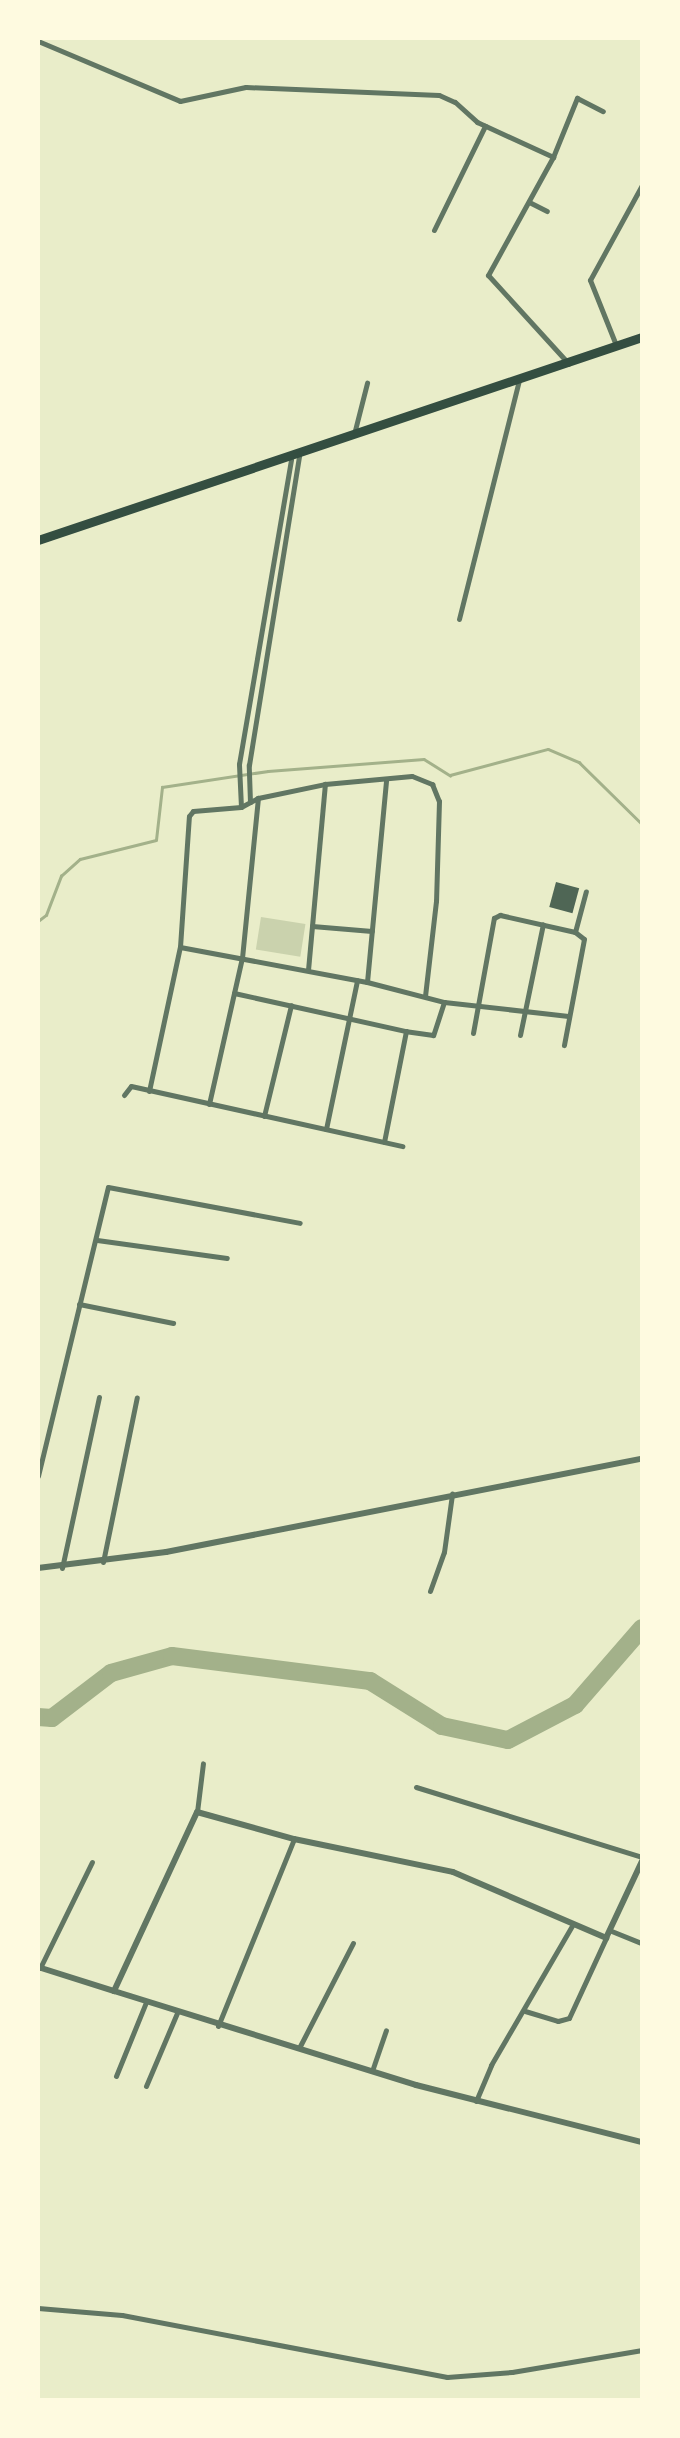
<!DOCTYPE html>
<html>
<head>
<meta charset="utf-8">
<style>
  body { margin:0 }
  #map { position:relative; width:680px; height:2438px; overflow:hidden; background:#e9edc9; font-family:Manrope,sans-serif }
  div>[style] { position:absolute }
  .green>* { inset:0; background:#cad2ad; transform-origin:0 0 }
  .stream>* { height:2.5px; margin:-1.25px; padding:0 1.25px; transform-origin:1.25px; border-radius:1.25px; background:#a3b18a }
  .river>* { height:18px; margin:-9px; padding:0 9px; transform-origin:9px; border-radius:9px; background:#a3b18a }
  .building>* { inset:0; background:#4f6655; transform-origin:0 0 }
  .minor>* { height:5px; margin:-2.5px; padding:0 2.5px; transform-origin:2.5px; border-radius:2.5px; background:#617663 }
  .tertiary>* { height:6px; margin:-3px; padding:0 3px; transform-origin:3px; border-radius:3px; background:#617663 }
  .trunk>* { height:9px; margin:-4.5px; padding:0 4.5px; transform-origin:4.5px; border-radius:4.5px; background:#344e41 }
  span { translate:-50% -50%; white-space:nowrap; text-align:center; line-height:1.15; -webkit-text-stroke:6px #fefae0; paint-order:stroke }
  .frame { position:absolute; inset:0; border:40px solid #fefae0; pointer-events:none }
</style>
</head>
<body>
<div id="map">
  <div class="green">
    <div style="left:261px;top:917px;width:45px;height:33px;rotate:9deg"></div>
  </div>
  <div class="stream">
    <div style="left:38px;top:921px;width:10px;rotate:-37deg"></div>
    <div style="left:46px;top:915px;width:42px;rotate:-69deg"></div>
    <div style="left:61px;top:876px;width:25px;rotate:-42deg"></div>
    <div style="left:80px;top:859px;width:78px;rotate:-14deg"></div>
    <div style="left:156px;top:840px;width:53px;rotate:-83.5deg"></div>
    <div style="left:162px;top:787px;width:107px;rotate:-8.6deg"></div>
    <div style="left:268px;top:771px;width:156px;rotate:-4.4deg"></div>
    <div style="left:424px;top:759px;width:31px;rotate:32deg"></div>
    <div style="left:450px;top:775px;width:101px;rotate:-14.9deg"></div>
    <div style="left:548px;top:749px;width:34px;rotate:23deg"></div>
    <div style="left:579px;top:762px;width:88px;rotate:44.5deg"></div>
  </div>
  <div class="river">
    <div style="left:38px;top:1717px;width:14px;rotate:4deg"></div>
    <div style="left:52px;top:1718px;width:74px;rotate:-37.3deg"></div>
    <div style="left:111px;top:1673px;width:63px;rotate:-15.6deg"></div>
    <div style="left:172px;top:1656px;width:200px;rotate:7.2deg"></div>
    <div style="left:370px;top:1681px;width:85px;rotate:32deg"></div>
    <div style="left:442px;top:1726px;width:67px;rotate:12deg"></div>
    <div style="left:508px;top:1740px;width:76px;rotate:-27.6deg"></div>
    <div style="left:575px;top:1705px;width:102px;rotate:-49deg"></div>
  </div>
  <div class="building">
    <div style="left:556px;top:882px;width:24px;height:26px;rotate:15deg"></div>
  </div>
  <div class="minor">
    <div style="left:38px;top:41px;width:154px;rotate:22.9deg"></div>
    <div style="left:180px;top:101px;width:67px;rotate:-12deg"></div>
    <div style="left:246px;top:87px;width:193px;rotate:2.4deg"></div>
    <div style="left:439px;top:95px;width:17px;rotate:24deg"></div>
    <div style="left:455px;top:102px;width:30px;rotate:42deg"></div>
    <div style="left:477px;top:122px;width:84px;rotate:24.7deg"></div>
    <div style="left:553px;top:157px;width:135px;rotate:118.8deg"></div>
    <div style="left:488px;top:275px;width:120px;rotate:47.7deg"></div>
    <div style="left:553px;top:157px;width:64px;rotate:-67.9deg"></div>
    <div style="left:577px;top:98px;width:29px;rotate:27deg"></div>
    <div style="left:529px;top:202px;width:20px;rotate:27deg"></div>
    <div style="left:434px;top:230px;width:116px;rotate:-63.9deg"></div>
    <div style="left:616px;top:345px;width:70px;rotate:-111.8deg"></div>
    <div style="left:590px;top:280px;width:108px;rotate:-61.3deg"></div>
    <div style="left:354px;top:434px;width:53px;rotate:-75.7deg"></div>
    <div style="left:459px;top:619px;width:246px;rotate:-75.9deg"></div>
    <div style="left:250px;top:802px;width:37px;rotate:-92deg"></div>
    <div style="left:249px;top:765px;width:313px;rotate:-80.8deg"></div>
    <div style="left:241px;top:807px;width:43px;rotate:-92.7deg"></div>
    <div style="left:239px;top:764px;width:309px;rotate:-80.3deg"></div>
    <div style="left:312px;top:926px;width:60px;rotate:4.8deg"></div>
    <div style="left:575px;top:932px;width:42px;rotate:-75deg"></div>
    <div style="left:180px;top:947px;width:190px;rotate:10.6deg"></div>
    <div style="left:367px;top:982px;width:80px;rotate:14.6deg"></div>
    <div style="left:444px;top:1002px;width:35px;rotate:108deg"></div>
    <div style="left:433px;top:1035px;width:27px;rotate:-172deg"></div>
    <div style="left:406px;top:1031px;width:113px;rotate:101.2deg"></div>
    <div style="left:308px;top:970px;width:187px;rotate:-84.8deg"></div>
    <div style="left:367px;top:982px;width:202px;rotate:-84.6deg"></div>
    <div style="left:234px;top:993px;width:176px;rotate:12.5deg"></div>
    <div style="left:444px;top:1002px;width:125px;rotate:6.4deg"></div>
    <div style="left:473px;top:1033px;width:117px;rotate:-79.7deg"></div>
    <div style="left:494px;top:918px;width:7px;rotate:-27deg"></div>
    <div style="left:500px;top:915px;width:77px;rotate:12.8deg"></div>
    <div style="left:575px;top:932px;width:11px;rotate:38deg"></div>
    <div style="left:584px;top:939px;width:108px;rotate:100.7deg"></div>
    <div style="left:520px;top:1035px;width:113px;rotate:-78.3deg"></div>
    <div style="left:149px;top:1091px;width:147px;rotate:-77.9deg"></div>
    <div style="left:180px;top:947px;width:131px;rotate:-86.1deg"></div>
    <div style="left:189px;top:816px;width:6px;rotate:-51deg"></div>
    <div style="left:193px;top:811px;width:48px;rotate:-4.8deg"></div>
    <div style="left:241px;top:807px;width:19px;rotate:-28deg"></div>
    <div style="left:258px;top:798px;width:68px;rotate:-11.8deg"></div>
    <div style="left:325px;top:784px;width:87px;rotate:-5.3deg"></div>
    <div style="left:412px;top:776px;width:22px;rotate:22deg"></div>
    <div style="left:432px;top:784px;width:18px;rotate:68deg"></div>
    <div style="left:439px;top:801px;width:100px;rotate:91.7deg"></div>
    <div style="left:436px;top:901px;width:96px;rotate:96.6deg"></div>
    <div style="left:124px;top:1095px;width:11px;rotate:-52deg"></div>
    <div style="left:131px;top:1086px;width:278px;rotate:12.5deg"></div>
    <div style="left:209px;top:1104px;width:150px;rotate:-77.3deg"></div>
    <div style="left:242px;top:958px;width:161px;rotate:-84.3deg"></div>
    <div style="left:264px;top:1116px;width:114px;rotate:-76.3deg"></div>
    <div style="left:326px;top:1129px;width:152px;rotate:-78.2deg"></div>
    <div style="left:97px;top:1240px;width:131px;rotate:7.9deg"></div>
    <div style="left:79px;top:1304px;width:96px;rotate:11.4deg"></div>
    <div style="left:38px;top:1476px;width:297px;rotate:-76.4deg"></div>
    <div style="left:108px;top:1187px;width:195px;rotate:10.6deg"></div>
    <div style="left:103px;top:1562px;width:168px;rotate:-78.4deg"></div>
    <div style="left:62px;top:1568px;width:175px;rotate:-77.8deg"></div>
    <div style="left:430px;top:1591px;width:41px;rotate:-70.3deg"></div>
    <div style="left:444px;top:1552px;width:59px;rotate:-82.1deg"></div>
    <div style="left:416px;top:1787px;width:237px;rotate:17.2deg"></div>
    <div style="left:197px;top:1812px;width:49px;rotate:-83deg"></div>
    <div style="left:609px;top:1930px;width:35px;rotate:22deg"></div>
    <div style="left:40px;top:1968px;width:118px;rotate:-63.9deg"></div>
    <div style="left:525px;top:2011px;width:34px;rotate:17deg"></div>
    <div style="left:558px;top:2021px;width:11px;rotate:-15deg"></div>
    <div style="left:569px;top:2018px;width:88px;rotate:-65.2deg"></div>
    <div style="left:218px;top:2026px;width:202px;rotate:-67.9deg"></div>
    <div style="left:299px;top:2048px;width:118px;rotate:-62.8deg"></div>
    <div style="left:372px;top:2071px;width:43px;rotate:-71.1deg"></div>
    <div style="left:116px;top:2076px;width:80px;rotate:-67.9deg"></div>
    <div style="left:146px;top:2086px;width:79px;rotate:-67deg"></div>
    <div style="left:476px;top:2101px;width:39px;rotate:-67deg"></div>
    <div style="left:491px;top:2065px;width:161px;rotate:-59.8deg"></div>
    <div style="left:38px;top:2308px;width:84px;rotate:4.8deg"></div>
    <div style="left:122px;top:2315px;width:331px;rotate:10.8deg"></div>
    <div style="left:447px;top:2377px;width:65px;rotate:-4.4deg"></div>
    <div style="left:512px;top:2372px;width:132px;rotate:-9.6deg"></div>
  </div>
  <div class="tertiary">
    <div style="left:38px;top:1568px;width:129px;rotate:-7.1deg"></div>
    <div style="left:166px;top:1552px;width:485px;rotate:-11.1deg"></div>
    <div style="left:38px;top:1967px;width:80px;rotate:17.5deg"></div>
    <div style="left:114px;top:1991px;width:197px;rotate:-65.1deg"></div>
    <div style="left:197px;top:1812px;width:101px;rotate:15.6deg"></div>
    <div style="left:294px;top:1839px;width:162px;rotate:11.7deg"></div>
    <div style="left:453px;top:1872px;width:167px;rotate:23.3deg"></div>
    <div style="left:606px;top:1938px;width:85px;rotate:-64.9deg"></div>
    <div style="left:114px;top:1991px;width:316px;rotate:17.3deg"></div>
    <div style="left:416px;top:2085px;width:233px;rotate:14.2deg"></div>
  </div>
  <div class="trunk">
    <div style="left:38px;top:540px;width:637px;rotate:-18.58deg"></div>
  </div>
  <div class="frame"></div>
</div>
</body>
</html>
